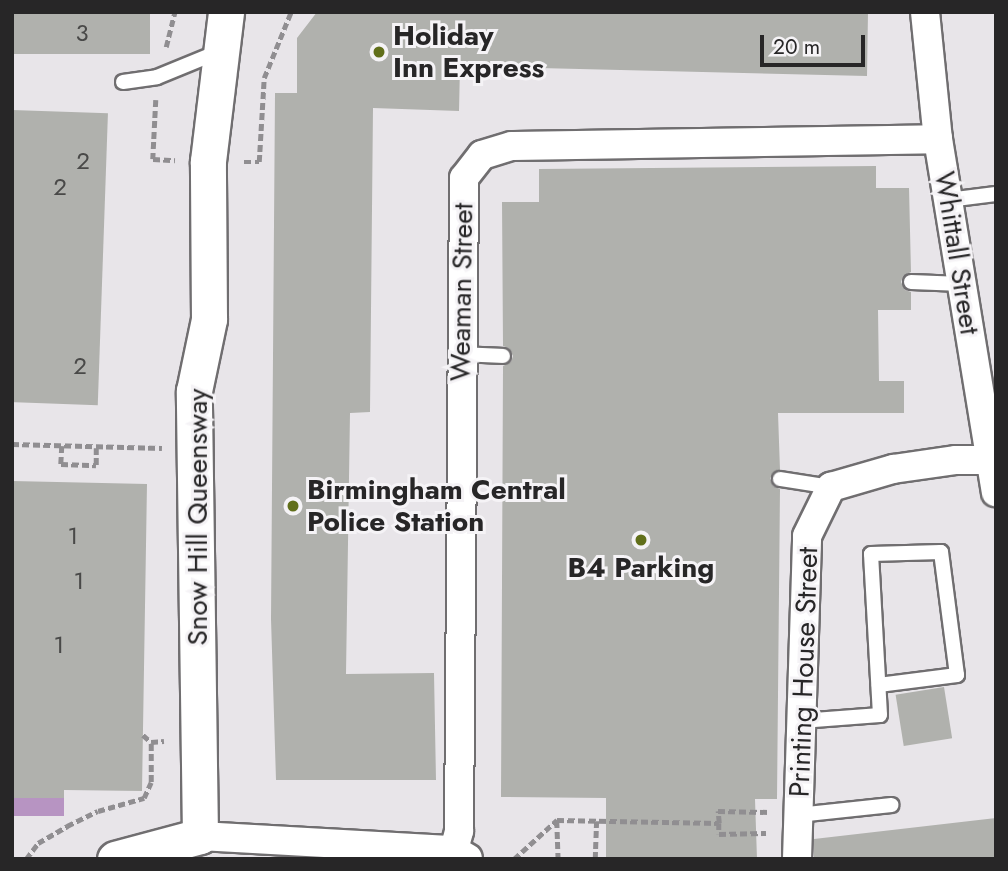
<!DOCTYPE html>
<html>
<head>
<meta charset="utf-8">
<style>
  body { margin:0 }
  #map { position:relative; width:1008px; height:871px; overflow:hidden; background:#e8e5e9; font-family:Jost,sans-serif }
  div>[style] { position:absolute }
  .water>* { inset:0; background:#b794c2; transform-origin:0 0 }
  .building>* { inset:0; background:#b0b1ad; transform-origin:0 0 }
  .path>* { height:4.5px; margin-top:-2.25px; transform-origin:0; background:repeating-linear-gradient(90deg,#908e91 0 7px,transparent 0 10.5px) }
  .roads { filter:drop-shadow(2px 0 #706e70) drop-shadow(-2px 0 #706e70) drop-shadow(0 2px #706e70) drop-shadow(0 -2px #706e70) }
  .service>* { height:14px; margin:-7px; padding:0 7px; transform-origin:7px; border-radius:7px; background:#fff }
  .minor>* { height:28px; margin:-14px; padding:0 14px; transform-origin:14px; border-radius:14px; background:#fff }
  .tertiary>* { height:35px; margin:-17.5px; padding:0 17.5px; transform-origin:17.5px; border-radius:17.5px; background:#fff }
  .dots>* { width:19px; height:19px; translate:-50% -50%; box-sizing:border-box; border:4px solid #f5f3f6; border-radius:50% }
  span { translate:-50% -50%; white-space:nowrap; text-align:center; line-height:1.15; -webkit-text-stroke:6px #f5f3f6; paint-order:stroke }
  .number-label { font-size:24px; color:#494948 }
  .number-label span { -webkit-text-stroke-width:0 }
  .poi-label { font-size:28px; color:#272627; font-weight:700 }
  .left { translate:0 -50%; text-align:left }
  .street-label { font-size:28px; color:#272627 }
  .frame { position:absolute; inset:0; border:14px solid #272627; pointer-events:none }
  .scale { position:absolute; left:760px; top:35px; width:105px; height:32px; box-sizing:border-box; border:4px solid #272627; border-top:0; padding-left:9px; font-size:21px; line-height:24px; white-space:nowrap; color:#272627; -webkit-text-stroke:5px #f5f3f6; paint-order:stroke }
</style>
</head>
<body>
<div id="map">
  <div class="water">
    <div style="left:12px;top:798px;width:52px;height:18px"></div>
  </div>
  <div class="building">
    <div style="left:12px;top:12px;width:138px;height:42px"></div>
    <div style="clip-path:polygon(317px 12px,868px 12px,867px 76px,460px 66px,459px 111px,373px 108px,370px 412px,350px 413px,346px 674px,434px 673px,436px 780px,276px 780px,271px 619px,275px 93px,297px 93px,297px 38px)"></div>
    <div style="left:12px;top:110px;width:96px;height:292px;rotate:2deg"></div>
    <div style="clip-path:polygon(876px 166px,876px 188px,909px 188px,911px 272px,903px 276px,901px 282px,905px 290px,911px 292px,911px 310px,878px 310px,879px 381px,904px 381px,904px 413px,778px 413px,780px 470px,770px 478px,773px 486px,780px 489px,777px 799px,755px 799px,757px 859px,606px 859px,606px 798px,501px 797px,503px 366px,511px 362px,513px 356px,509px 348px,503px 346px,502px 202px,539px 202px,539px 169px)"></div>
    <div style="clip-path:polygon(12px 481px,147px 484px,142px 791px,64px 790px,64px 798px,12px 798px)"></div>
    <div style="left:944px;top:687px;width:52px;height:49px;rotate:81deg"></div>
    <div style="clip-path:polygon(996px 818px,996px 859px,814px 859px,814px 839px)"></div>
  </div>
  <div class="path">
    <div style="left:166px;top:47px;width:36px;rotate:-76deg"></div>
    <div style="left:156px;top:100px;width:59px;rotate:92.9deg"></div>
    <div style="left:153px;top:159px;width:22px;rotate:3deg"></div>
    <div style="left:244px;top:162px;width:15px"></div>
    <div style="left:259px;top:162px;width:84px;rotate:-86.6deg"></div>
    <div style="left:264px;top:78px;width:71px;rotate:-67.8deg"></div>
    <div style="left:12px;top:444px;width:150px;rotate:1.5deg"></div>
    <div style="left:62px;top:446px;width:18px;rotate:93deg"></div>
    <div style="left:61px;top:464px;width:35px;rotate:2deg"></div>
    <div style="left:96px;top:465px;width:17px;rotate:-90deg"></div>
    <div style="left:143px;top:735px;width:11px;rotate:41deg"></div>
    <div style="left:557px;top:821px;width:38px;rotate:88deg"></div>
    <div style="left:719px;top:823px;width:11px;rotate:90deg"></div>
    <div style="left:719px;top:834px;width:47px;rotate:-1.2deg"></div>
    <div style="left:26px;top:859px;width:20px;rotate:-53deg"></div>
    <div style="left:38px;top:843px;width:34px;rotate:-30deg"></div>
    <div style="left:67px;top:826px;width:34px;rotate:-26deg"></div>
    <div style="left:98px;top:811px;width:48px;rotate:-15.8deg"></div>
    <div style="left:144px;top:798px;width:17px;rotate:-66deg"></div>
    <div style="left:151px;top:782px;width:40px;rotate:-90deg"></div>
    <div style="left:151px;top:742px;width:13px;rotate:-4deg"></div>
    <div style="left:514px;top:859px;width:58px;rotate:-42.2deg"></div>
    <div style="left:557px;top:820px;width:162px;rotate:1.1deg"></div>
    <div style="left:719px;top:823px;width:12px;rotate:-95deg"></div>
    <div style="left:718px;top:811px;width:51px;rotate:1.1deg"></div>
    <div style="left:595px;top:859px;width:38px;rotate:-88deg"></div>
  </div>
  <div class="roads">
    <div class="service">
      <div style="left:123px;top:82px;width:34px;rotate:-8deg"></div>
      <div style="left:157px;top:77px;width:66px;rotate:-22.3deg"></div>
      <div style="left:948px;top:200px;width:48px;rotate:-7.1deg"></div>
      <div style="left:911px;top:282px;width:51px;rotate:2.2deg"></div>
      <div style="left:461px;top:354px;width:42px;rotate:2.7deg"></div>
      <div style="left:780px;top:479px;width:52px;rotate:8.9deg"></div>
      <div style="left:801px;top:721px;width:79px;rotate:-4.3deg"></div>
      <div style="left:880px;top:715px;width:161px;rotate:-93.2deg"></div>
      <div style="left:871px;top:554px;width:70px;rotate:-1.6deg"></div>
      <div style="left:941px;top:552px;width:124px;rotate:82.6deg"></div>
      <div style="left:957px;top:675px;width:79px;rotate:172.7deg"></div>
      <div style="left:798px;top:815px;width:94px;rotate:-6.1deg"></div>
    </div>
    <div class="minor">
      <div style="left:925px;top:12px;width:128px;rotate:84.2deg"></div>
      <div style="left:938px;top:139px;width:358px;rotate:80.7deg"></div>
      <div style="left:200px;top:836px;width:254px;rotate:3.2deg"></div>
      <div style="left:454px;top:850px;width:16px;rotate:30deg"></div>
      <div style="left:454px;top:850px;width:20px;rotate:-75deg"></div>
      <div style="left:459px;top:831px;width:653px;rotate:-89.56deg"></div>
      <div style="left:464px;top:178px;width:29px;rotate:-52deg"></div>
      <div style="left:482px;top:155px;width:31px;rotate:-17deg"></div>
      <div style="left:512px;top:146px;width:426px;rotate:-0.9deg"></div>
      <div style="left:797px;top:859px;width:323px;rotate:-88.2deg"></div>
      <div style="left:807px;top:536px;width:55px;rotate:-63.9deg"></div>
      <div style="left:831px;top:487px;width:65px;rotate:-16.2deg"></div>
      <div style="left:893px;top:469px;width:64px;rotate:-8.1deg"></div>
      <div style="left:956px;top:460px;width:36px"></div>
    </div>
    <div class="tertiary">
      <div style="left:115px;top:859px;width:88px;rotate:-15.1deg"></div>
      <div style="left:200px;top:836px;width:445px;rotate:-90.8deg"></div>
      <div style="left:194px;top:391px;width:74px;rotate:-78.2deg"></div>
      <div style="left:209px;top:319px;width:158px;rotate:-90.4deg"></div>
      <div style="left:208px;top:161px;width:150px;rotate:-83.1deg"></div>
    </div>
  </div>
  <div class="dots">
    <div style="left:379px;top:52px;background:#616f1a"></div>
    <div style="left:293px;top:506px;background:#616f1a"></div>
    <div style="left:641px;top:540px;background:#616f1a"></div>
  </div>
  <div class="number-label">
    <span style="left:82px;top:33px">3</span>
    <span style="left:83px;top:161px">2</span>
    <span style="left:60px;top:187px">2</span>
    <span style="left:80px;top:366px">2</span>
    <span style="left:73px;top:536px">1</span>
    <span style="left:79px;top:581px">1</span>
    <span style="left:59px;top:645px">1</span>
  </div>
  <div class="poi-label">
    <span class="left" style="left:393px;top:52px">Holiday<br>Inn Express</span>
    <span class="left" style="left:307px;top:506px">Birmingham Central<br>Police Station</span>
    <span style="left:641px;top:568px">B4 Parking</span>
  </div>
  <div class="street-label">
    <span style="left:957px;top:253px;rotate:81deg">Whittall Street</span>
    <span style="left:462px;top:292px;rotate:-89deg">Weaman Street</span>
    <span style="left:198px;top:517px;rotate:-90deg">Snow Hill Queensway</span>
    <span style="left:804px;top:672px;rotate:-88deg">Printing House Street</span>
  </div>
  <div class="frame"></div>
  <div class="scale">20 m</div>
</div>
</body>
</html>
